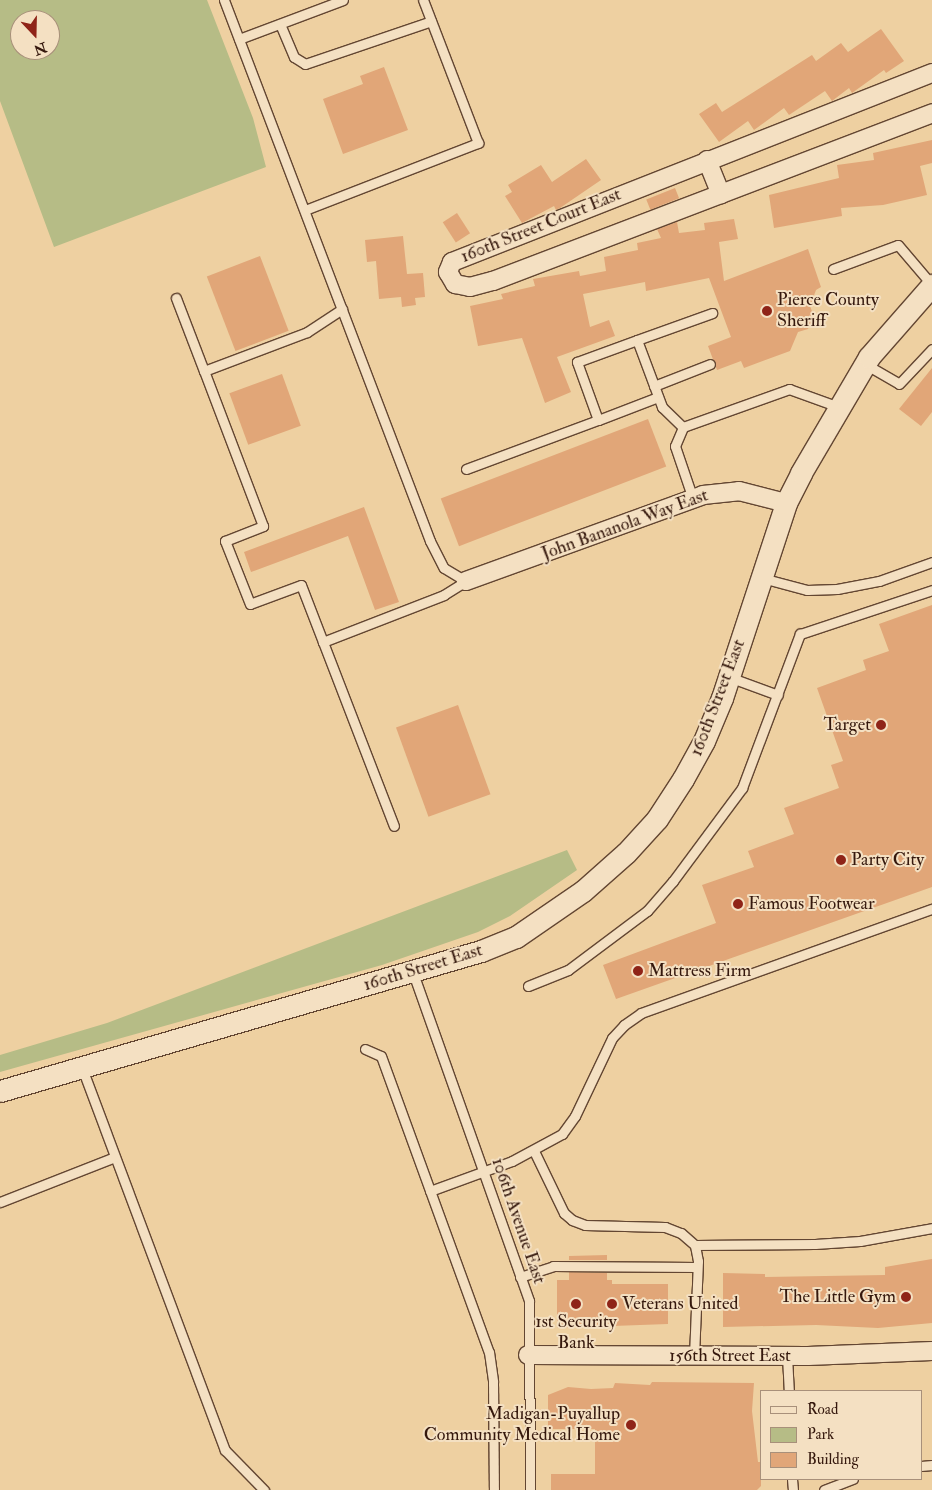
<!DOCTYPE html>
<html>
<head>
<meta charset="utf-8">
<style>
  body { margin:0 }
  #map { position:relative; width:932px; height:1490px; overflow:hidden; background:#eed0a1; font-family:"IM FELL Double Pica",serif }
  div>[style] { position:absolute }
  .green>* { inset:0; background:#b6bc86 }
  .building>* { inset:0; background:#e1a678; transform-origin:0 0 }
  .roads { filter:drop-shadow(1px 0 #634632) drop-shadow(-1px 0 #634632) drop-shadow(0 1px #634632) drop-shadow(0 -1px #634632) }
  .service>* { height:9px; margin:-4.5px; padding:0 4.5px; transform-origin:4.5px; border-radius:4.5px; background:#f4e0c2 }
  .minor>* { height:18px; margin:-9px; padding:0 9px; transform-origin:9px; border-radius:9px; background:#f4e0c2 }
  .tertiary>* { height:21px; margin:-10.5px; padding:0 10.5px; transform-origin:10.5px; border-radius:10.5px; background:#f4e0c2 }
  .dots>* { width:14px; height:14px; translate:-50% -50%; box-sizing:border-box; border:2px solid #f4e0c2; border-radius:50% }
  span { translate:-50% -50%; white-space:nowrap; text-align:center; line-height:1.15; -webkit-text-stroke:4px #f4e0c2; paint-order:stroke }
  .street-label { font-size:18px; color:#35180d }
  .poi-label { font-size:18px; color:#35180d }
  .left { translate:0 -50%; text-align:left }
  .right { translate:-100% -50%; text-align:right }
  .legend { position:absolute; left:760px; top:1390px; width:162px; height:90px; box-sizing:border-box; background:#f4e0c2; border:1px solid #a8907a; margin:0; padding:6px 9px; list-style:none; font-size:15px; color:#35180d }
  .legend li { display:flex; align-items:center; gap:10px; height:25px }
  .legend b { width:25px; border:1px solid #a8907a }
  .north { position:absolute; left:10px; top:10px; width:50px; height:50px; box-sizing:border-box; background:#f4e0c2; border:1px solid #a8907a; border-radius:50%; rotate:159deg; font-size:14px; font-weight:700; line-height:20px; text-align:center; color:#35180d }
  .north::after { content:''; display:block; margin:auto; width:18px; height:22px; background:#8f2418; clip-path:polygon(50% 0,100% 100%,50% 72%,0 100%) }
</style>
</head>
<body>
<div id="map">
  <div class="green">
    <div style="clip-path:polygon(evenodd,0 0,207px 0,253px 118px,266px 167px,54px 247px,0 101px,0 0,20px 20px,50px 20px,50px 50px,20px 50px,20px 20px)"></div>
    <div style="clip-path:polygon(567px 850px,577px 870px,510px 916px,478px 932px,382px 965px,0 1072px,0 1055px,107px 1023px)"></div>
  </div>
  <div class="building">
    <div style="clip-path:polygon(881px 29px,904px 61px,886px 73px,884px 70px,852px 93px,849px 88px,832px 101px,825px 91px,789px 115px,784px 108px,754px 130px,748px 121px,719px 142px,699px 114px,716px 103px,722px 112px,812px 55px,816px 61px,841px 43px,848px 52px)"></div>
    <div style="clip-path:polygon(384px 67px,408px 130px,343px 154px,323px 99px,363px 84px,360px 76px)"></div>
    <div style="clip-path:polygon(932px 140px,932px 163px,920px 166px,927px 195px,883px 205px,841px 208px,842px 216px,774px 228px,769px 195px,839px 178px,837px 165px,874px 160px,873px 153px)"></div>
    <div style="clip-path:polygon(586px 159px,601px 180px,560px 208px,556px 210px,554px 206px,522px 223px,505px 196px,512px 192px,508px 185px,541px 165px,552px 182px)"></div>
    <div style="left:675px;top:188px;width:11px;height:31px;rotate:68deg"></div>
    <div style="left:457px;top:213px;width:24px;height:17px;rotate:57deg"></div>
    <div style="clip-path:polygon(734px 219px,738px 239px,719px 242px,724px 281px,808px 249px,821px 287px,816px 290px,810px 306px,814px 317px,808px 329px,798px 332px,790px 351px,744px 368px,741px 361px,717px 370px,708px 346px,731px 337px,709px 278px,646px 291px,645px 282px,583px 294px,590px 327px,609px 320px,615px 336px,557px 357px,571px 392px,545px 403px,522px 338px,478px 346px,470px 306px,503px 299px,501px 294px,535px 286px,533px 279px,579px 271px,580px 276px,606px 271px,604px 257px,638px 250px,637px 243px,661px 238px,657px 229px,677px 222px,679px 233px,705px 230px,704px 223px)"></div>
    <div style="clip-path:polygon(403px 236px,407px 274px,423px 273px,425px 297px,415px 298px,416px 305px,402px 307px,401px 297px,379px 299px,376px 261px,367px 262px,365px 240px)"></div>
    <div style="left:260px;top:256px;width:80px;height:57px;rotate:69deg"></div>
    <div style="clip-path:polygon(932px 368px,932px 412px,921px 426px,899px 409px)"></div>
    <div style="left:282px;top:374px;width:55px;height:56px;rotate:70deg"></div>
    <div style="left:648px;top:419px;width:51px;height:222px;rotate:69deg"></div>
    <div style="clip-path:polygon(364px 507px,399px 602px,375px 610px,348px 536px,251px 572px,244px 552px)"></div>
    <div style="clip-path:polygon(932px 605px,932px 887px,616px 999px,603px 965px,716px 923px,702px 885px,754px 867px,748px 851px,794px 834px,784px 808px,839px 788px,831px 765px,843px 761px,817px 688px,866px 670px,863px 660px,889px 651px,879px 624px)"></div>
    <div style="left:458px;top:705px;width:95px;height:66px;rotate:70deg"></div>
    <div style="clip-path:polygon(607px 1255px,607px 1260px,569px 1260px,569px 1256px)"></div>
    <div style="clip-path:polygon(932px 1259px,932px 1323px,878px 1328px,816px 1325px,723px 1327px,723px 1273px,765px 1274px,765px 1277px,885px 1275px,885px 1267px)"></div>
    <div style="clip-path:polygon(569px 1272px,607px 1273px,607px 1280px,612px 1280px,612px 1284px,668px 1284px,668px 1324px,557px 1328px,557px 1280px,569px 1280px)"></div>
    <div style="clip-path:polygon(652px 1382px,754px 1383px,752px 1411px,758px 1462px,761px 1462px,761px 1486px,757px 1490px,551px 1490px,551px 1474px,595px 1474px,595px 1429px,548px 1429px,548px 1395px,568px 1387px,591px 1389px,613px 1388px,615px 1383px,650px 1385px)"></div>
  </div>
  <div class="roads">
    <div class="service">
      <div style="left:224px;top:0;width:579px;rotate:69.15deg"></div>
      <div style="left:430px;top:541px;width:30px;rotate:63deg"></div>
      <div style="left:444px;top:568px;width:26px;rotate:31deg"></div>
      <div style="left:466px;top:581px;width:26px;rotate:148deg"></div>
      <div style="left:444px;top:595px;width:130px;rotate:158.8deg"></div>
      <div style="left:323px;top:642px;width:197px;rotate:68.9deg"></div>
      <div style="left:280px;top:24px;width:36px;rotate:67deg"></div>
      <div style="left:294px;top:57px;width:13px;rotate:32deg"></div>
      <div style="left:305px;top:64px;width:133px;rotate:-18.8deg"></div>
      <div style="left:239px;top:39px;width:111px;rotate:-20.6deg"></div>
      <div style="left:305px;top:210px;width:186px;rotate:-21.2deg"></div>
      <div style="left:478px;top:143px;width:153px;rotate:-111deg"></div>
      <div style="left:833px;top:269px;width:69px;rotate:-20.3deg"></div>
      <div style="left:898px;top:245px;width:52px;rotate:49.6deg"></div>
      <div style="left:176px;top:298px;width:78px;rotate:69deg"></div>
      <div style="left:637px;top:340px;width:80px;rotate:-19.8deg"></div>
      <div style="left:865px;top:364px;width:39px;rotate:30deg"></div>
      <div style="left:899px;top:384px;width:48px;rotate:-46.7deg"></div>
      <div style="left:654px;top:386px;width:60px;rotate:-21.4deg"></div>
      <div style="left:658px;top:397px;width:64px;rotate:159deg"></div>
      <div style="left:598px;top:420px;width:62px;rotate:-109.9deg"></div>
      <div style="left:577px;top:362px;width:64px;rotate:-20.1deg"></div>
      <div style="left:637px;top:340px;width:72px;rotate:69.5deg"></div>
      <div style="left:662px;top:407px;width:29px;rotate:44deg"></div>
      <div style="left:466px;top:469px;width:141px;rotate:-20.4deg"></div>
      <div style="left:693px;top:499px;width:56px;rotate:-108.8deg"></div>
      <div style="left:675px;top:446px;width:21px;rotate:-67deg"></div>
      <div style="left:683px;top:427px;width:113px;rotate:-19.7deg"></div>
      <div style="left:789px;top:389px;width:53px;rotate:19.8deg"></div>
      <div style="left:762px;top:578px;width:47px;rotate:14.9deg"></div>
      <div style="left:807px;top:590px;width:30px;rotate:-2deg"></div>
      <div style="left:837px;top:589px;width:43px;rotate:-10.8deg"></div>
      <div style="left:879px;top:581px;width:56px;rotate:-19.7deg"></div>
      <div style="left:323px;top:642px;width:61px;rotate:-111.1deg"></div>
      <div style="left:301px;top:585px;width:54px;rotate:159.6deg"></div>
      <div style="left:250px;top:604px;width:68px;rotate:-111.6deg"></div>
      <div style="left:225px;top:541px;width:41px;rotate:-21.5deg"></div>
      <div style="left:263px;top:526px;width:166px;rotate:-110.8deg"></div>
      <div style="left:204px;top:371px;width:110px;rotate:-20.7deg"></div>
      <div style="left:307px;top:332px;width:42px;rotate:-33.3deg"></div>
      <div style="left:729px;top:677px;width:52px;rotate:20.2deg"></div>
      <div style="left:413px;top:973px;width:348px;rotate:70.5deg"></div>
      <div style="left:529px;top:1301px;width:189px;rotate:89.7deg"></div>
      <div style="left:528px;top:986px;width:43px;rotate:-21.8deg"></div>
      <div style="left:568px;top:970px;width:99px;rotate:-36.8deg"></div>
      <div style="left:647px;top:911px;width:40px;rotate:-49deg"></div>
      <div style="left:673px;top:881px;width:116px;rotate:-53.4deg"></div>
      <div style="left:742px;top:788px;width:165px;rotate:-69.4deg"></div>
      <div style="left:800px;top:634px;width:139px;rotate:-18.4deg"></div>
      <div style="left:365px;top:1049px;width:17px;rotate:24deg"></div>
      <div style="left:381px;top:1056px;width:315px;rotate:70deg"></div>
      <div style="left:489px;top:1352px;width:30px;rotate:82deg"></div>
      <div style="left:493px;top:1382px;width:108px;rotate:89.5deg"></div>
      <div style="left:82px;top:1068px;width:408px;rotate:69.5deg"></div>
      <div style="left:225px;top:1450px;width:56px;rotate:45.7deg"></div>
      <div style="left:534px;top:1151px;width:69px;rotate:64.2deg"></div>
      <div style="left:564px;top:1213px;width:11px;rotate:41deg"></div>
      <div style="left:572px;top:1220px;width:14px;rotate:21deg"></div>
      <div style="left:585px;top:1225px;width:80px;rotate:1.4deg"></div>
      <div style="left:665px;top:1227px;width:17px;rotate:21deg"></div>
      <div style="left:681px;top:1233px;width:18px;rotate:41deg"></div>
      <div style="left:695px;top:1245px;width:120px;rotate:-0.5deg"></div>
      <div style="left:815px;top:1244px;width:45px;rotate:-3.8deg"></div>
      <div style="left:860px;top:1241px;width:73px;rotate:-10.2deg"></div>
      <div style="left:430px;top:1191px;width:87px;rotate:-20.1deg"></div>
      <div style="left:512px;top:1161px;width:57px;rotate:-28.4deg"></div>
      <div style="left:562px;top:1134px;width:22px;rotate:-54deg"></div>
      <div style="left:575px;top:1116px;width:86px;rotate:-64.6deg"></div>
      <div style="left:612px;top:1038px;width:18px;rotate:-47deg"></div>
      <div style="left:624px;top:1025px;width:21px;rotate:-35deg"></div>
      <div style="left:641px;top:1013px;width:309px;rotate:-19.7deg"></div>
      <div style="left:0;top:1202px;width:123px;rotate:-21.4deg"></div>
      <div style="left:520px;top:1277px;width:35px;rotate:-18deg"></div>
      <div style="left:553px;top:1266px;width:144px;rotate:0.4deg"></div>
      <div style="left:694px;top:1356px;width:95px;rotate:-87.6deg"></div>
      <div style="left:698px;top:1261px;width:16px;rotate:-101deg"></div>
      <div style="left:787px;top:1356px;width:35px;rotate:87deg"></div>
      <div style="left:921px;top:1466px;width:11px;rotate:-5deg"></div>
      <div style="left:792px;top:1479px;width:11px;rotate:85deg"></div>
      <div style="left:824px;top:1490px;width:31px;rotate:-21deg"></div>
    </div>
    <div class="minor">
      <div style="left:932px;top:73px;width:516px;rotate:158.51deg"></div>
      <div style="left:452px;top:262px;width:11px;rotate:112deg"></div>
      <div style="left:448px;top:272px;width:14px;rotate:60deg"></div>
      <div style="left:455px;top:284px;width:15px;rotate:11deg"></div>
      <div style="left:470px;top:287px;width:24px;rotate:-15deg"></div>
      <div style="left:493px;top:281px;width:470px;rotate:-20.9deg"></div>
      <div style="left:707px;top:160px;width:37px;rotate:68deg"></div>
      <div style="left:466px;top:581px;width:252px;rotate:-19.9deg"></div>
      <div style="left:703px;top:495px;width:36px;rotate:-6deg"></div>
      <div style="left:739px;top:491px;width:49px;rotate:14.3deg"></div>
      <div style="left:528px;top:1355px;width:280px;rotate:0.2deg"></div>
      <div style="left:808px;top:1356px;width:124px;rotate:-2.3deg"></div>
    </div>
    <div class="tertiary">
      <div style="left:0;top:1091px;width:501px;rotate:-16.23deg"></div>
      <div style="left:481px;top:951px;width:38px;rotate:-22deg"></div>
      <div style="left:516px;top:937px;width:81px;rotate:-34.5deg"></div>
      <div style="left:583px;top:891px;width:57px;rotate:-41.5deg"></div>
      <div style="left:626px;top:853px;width:46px;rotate:-47.6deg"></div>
      <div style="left:657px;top:819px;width:48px;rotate:-57deg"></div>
      <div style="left:683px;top:779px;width:43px;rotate:-61.1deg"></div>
      <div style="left:704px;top:741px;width:47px;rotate:-67.3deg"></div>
      <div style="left:722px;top:698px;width:205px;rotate:-71.8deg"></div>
      <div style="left:786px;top:503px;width:34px;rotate:-63deg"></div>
      <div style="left:801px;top:473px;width:134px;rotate:-59.6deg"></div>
      <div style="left:869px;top:357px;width:96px;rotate:-48.8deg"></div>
    </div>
  </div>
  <div class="dots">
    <div style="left:767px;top:311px;background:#8f2418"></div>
    <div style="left:881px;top:725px;background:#8f2418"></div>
    <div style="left:841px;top:860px;background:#8f2418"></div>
    <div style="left:738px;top:904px;background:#8f2418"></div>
    <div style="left:638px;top:971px;background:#8f2418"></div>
    <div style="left:906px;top:1297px;background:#8f2418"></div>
    <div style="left:576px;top:1304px;background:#8f2418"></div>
    <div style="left:612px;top:1304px;background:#8f2418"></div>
    <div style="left:631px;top:1425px;background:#8f2418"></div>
  </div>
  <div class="street-label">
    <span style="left:541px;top:226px;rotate:-22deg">160th Street Court East</span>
    <span style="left:625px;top:525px;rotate:-20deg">John Bananola Way East</span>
    <span style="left:718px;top:698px;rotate:-69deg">160th Street East</span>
    <span style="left:423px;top:968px;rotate:-17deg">160th Street East</span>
    <span style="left:518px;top:1221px;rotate:71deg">106th Avenue East</span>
    <span style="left:730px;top:1356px">156th Street East</span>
  </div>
  <div class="poi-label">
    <span class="left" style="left:777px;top:311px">Pierce County<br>Sheriff</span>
    <span class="right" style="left:871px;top:725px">Target</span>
    <span class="left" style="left:851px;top:860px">Party City</span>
    <span class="left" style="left:748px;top:904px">Famous Footwear</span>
    <span class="left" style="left:648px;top:971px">Mattress Firm</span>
    <span class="right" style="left:896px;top:1297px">The Little Gym</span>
    <span class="left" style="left:622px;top:1304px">Veterans United</span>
    <span style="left:576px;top:1333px">1st Security<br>Bank</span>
    <span class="right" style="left:620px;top:1425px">Madigan-Puyallup<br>Community Medical Home</span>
  </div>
  <ul class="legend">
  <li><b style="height:6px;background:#f4e0c2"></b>Road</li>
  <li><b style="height:14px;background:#b6bc86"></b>Park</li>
  <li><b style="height:14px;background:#e1a678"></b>Building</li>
  </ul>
  <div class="north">N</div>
</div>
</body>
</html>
